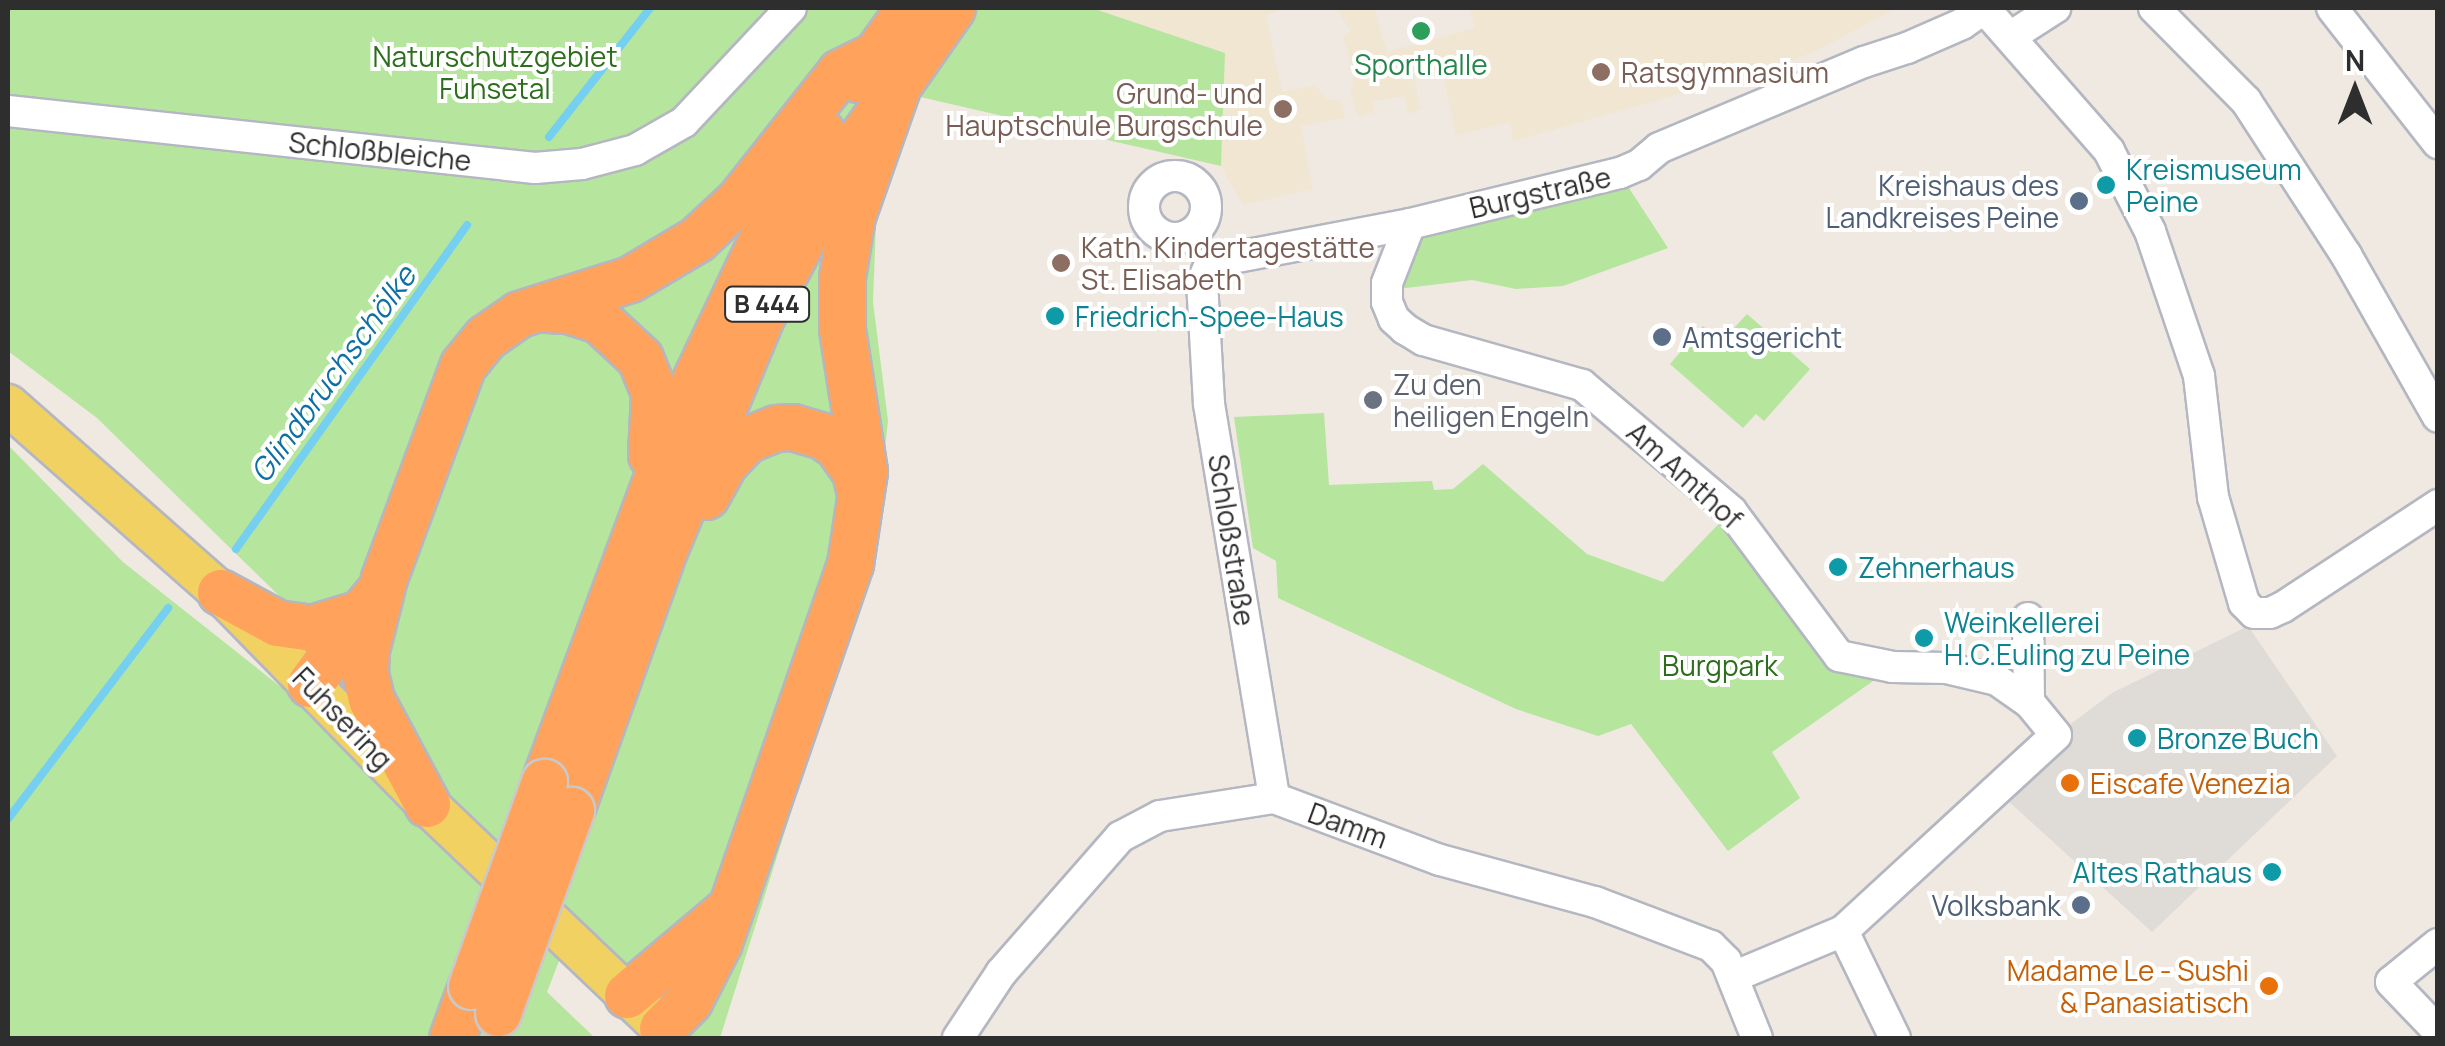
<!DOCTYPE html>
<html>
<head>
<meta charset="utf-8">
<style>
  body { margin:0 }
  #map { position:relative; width:2445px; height:1046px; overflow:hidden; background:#efe9e1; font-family:Manrope,sans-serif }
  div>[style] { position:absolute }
  .education>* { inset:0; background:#f0e6d1 }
  .green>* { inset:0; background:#b6e59e }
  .plaza>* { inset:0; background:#dfdcd8 }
  .stream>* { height:8px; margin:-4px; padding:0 4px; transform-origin:4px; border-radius:4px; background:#75cff0 }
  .roads { filter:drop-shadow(2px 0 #b4b7c1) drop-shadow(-2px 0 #b4b7c1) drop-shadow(0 2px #b4b7c1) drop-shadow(0 -2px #b4b7c1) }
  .minor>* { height:30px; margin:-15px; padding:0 15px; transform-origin:15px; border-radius:15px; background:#fff }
  .minor>.ring { margin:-15px; padding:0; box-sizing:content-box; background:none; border:30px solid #fff; border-radius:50% }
  .major>* { height:40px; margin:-20px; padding:0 20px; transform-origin:20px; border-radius:20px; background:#f2d163 }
  .highway>* { height:45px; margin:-22.5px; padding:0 22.5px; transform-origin:22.5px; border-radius:22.5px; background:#ffa35c }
  .bridges { filter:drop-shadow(2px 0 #c9c9c9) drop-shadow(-2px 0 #c9c9c9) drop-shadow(0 2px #c9c9c9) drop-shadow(0 -2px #c9c9c9) }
  .highway-bridge>* { height:45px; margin:-22.5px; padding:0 22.5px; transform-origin:22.5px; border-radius:22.5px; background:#ffa35c }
  .dots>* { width:28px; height:28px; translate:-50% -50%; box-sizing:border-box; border:5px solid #fff; border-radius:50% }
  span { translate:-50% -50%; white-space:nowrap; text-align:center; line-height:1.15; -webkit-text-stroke:8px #fff; paint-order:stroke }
  .shield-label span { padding:2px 8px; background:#fff; border:2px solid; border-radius:8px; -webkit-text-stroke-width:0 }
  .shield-label { font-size:25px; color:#2e2e2e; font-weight:700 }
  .park-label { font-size:28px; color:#2c6e1b }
  .leisure-label { font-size:28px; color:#27864d }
  .education-label { font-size:28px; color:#785e54 }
  .left { translate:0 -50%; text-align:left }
  .right { translate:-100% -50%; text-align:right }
  .street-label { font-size:28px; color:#2e2e2e }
  .culture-label { font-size:28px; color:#0d838f }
  .service-label { font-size:28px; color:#4e5e75 }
  .worship-label { font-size:28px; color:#5b616d }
  .food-label { font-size:28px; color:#c56008 }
  .water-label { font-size:30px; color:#0d6fa3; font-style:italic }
  .frame { position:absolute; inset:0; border:10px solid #2e2e2e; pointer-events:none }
  .north { position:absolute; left:2305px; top:40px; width:100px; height:100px; -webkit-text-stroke:8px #fff; paint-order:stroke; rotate:0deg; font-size:28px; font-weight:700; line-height:40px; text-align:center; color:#2e2e2e }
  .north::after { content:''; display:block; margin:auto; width:35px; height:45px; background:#2e2e2e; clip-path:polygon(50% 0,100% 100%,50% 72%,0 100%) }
</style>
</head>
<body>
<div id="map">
  <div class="education">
    <div style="clip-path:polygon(1092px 8px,1287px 8px,1266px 15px,1282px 92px,1315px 85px,1328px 100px,1341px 101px,1345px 118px,1301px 126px,1313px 189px,1243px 205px,1221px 166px,1225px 53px)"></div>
    <div style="clip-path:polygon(1336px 8px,1374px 8px,1387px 52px,1475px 28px,1470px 8px,1896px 8px,1820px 49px,1772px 68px,1513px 141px,1510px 122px,1456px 135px,1442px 70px,1414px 77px,1421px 109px,1409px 114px,1404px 96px,1373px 101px,1374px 112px,1358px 117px,1351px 95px,1354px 74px,1343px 36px,1351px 31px)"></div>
  </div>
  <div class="green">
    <div style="clip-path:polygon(8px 8px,1092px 8px,1225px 53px,1221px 166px,916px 96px,876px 223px,873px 302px,888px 421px,874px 548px,720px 1038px,665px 1038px,564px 948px,547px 992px,595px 1038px,8px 1038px,8px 445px,123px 562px,320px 718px,395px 709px,97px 418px,8px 351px)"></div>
    <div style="clip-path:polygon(1627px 185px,1668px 248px,1563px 286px,1516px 289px,1472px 280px,1398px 289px,1416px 233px)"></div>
    <div style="clip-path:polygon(1747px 314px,1810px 369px,1764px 421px,1756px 414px,1743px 428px,1670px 364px,1703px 326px,1721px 342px)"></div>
    <div style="clip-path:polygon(1324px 413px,1329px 485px,1432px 481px,1434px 490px,1453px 489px,1483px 464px,1587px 554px,1663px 582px,1731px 511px,1823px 636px,1893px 667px,1772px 752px,1800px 798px,1728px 851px,1631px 724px,1598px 736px,1516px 709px,1278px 598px,1276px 561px,1253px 548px,1234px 417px)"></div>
  </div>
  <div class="plaza">
    <div style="clip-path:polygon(2248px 626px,2337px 756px,2152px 932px,1996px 790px,2056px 735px,2112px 693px)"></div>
  </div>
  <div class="stream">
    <div style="left:549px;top:137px;width:164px;rotate:-51.9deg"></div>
    <div style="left:236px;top:549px;width:398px;rotate:-54.5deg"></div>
    <div style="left:8px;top:819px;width:265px;rotate:-52.8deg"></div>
  </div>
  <div class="roads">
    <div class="minor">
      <div style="left:1984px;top:8px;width:190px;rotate:48.8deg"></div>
      <div style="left:2109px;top:151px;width:90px;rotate:62.9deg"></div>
      <div style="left:2150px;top:231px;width:153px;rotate:71.3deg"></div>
      <div style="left:2199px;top:376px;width:122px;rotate:83.4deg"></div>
      <div style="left:2213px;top:497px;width:110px;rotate:73.7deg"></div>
      <div style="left:2244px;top:603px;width:14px;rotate:45deg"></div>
      <div style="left:2254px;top:613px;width:16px"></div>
      <div style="left:2270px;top:613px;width:14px;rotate:-25deg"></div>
      <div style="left:2283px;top:607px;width:186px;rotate:-33.3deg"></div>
      <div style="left:2154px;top:8px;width:131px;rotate:45.3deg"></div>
      <div style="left:2246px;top:101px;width:184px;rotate:57deg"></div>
      <div style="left:2346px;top:255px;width:186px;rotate:60.4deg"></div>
      <div style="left:2332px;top:8px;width:172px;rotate:51.9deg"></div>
      <div style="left:2010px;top:37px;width:54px;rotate:-32.8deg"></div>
      <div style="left:8px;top:111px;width:530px;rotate:6.17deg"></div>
      <div style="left:535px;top:168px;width:47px;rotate:-4.9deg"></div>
      <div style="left:582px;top:164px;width:55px;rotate:-14.8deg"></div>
      <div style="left:635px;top:150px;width:56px;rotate:-29.7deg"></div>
      <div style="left:684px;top:122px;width:156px;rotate:-46.8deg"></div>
      <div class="ring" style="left:1144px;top:176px;width:32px;height:32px"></div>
      <div style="left:1410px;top:224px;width:63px;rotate:111.3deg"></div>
      <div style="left:1387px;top:283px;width:19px;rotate:90deg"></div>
      <div style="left:1387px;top:302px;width:18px;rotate:68deg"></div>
      <div style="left:1394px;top:319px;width:15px;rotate:42deg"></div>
      <div style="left:1405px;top:329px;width:21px;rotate:31deg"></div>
      <div style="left:1423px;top:340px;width:165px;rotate:15.8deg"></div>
      <div style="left:1582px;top:385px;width:195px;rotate:40.2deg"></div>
      <div style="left:1731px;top:511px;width:181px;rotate:53.3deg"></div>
      <div style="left:1839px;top:656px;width:55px;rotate:11.5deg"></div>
      <div style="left:1893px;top:667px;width:53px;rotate:1.1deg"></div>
      <div style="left:1946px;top:668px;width:52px;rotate:13.2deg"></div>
      <div style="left:1997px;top:680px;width:39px;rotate:35deg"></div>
      <div style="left:1211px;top:262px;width:203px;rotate:-10.8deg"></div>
      <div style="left:1410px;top:224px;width:216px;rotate:-13.7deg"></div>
      <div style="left:1620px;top:173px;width:21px;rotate:-23deg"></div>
      <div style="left:1639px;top:165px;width:26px;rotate:-40deg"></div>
      <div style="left:1659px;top:148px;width:222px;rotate:-22.8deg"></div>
      <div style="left:1864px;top:62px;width:45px;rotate:-18deg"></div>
      <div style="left:1907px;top:48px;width:60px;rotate:-23.6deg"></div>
      <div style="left:1962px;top:24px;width:28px;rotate:-35deg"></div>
      <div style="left:1211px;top:262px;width:22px;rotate:114deg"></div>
      <div style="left:1202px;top:282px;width:122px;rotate:86.7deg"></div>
      <div style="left:1209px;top:404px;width:399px;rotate:80.6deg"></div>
      <div style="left:1843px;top:931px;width:119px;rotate:64.1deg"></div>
      <div style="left:2438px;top:944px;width:60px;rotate:141deg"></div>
      <div style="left:2391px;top:982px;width:68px;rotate:46.2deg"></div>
      <div style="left:1733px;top:977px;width:119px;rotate:-22.7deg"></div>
      <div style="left:1843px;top:931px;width:289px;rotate:-42.6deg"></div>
      <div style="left:2056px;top:735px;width:43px;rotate:-129.3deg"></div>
      <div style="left:2029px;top:702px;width:84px;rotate:-90.7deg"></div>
      <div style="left:958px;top:1038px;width:78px;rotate:-56.5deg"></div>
      <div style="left:1001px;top:973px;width:181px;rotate:-48.8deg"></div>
      <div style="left:1120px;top:837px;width:45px;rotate:-27.7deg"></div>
      <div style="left:1160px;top:816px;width:115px;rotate:-9deg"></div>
      <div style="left:1274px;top:798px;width:177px;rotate:20.5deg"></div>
      <div style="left:1440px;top:860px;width:161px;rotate:15.2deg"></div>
      <div style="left:1595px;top:902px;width:124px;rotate:20.8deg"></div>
      <div style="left:1711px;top:946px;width:21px;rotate:45deg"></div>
      <div style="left:1726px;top:961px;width:83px;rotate:68.1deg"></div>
    </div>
    <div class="major">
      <div style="left:8px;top:405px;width:283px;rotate:41.4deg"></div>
      <div style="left:220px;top:592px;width:296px;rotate:45.7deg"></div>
      <div style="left:427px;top:804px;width:325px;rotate:43.6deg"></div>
    </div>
    <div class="highway">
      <div style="left:858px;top:79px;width:87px;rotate:-54.3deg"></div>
      <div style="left:546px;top:309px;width:22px;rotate:3deg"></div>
      <div style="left:568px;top:310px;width:33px;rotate:18deg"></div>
      <div style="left:599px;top:320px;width:56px;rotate:42.8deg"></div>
      <div style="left:640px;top:358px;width:38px;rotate:68deg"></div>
      <div style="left:654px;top:393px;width:62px;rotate:92.8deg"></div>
      <div style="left:706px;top:496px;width:38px;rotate:-61deg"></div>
      <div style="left:724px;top:463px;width:32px;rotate:-46deg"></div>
      <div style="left:746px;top:440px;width:32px;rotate:-22deg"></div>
      <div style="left:776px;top:428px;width:16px;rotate:-4deg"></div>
      <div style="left:792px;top:427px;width:32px;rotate:16deg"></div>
      <div style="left:823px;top:436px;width:17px;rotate:36deg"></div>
      <div style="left:837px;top:446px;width:32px;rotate:55deg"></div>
      <div style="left:855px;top:472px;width:22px;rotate:77deg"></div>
      <div style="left:220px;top:592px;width:65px;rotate:28.5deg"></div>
      <div style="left:277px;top:623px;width:34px;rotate:8deg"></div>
      <div style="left:311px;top:628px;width:52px;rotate:-16.7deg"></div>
      <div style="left:361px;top:613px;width:31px;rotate:-50deg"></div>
      <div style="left:310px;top:684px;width:87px;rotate:-54.3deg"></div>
      <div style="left:544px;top:782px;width:404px;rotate:-69.7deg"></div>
      <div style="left:684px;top:403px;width:194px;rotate:-64.6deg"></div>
      <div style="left:767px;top:228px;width:110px;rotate:-59.9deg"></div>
      <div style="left:427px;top:804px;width:119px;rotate:-118.1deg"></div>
      <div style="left:371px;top:699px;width:27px;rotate:-103deg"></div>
      <div style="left:365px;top:673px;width:23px;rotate:-88deg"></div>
      <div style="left:366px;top:650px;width:74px;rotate:-76deg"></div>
      <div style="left:384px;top:578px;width:227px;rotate:-69.7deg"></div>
      <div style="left:463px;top:365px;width:36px;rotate:-51deg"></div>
      <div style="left:486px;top:337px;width:40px;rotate:-34.9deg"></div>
      <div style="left:519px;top:314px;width:116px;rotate:-17.5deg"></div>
      <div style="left:630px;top:279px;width:78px;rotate:-30.8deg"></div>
      <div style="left:697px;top:239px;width:57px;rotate:-42.9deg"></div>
      <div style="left:739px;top:200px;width:163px;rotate:-51.7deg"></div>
      <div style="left:840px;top:72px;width:37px;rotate:-26deg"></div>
      <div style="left:571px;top:810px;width:278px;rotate:-70.3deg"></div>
      <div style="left:665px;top:548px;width:250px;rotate:-67.4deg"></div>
      <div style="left:761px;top:317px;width:172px;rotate:-61.9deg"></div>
      <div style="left:842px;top:165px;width:192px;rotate:-55deg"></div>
      <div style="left:627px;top:995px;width:135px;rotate:-40.2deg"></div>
      <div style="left:662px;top:1028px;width:38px;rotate:-45deg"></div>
      <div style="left:689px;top:1001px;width:66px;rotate:-63deg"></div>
      <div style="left:719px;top:942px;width:400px;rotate:-70.9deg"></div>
      <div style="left:850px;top:564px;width:94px;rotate:-81.4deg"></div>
      <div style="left:864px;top:471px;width:144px;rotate:-98.8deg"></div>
      <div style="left:842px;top:329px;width:52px;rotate:-90deg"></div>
      <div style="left:842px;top:277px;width:62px;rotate:-80.7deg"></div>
      <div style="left:852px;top:216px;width:147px;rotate:-70.6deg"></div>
      <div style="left:452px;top:1038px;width:55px;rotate:-69.9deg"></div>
    </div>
  </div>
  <div class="bridges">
    <div class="highway-bridge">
      <div style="left:471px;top:986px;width:217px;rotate:-70.3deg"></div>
      <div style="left:498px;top:1013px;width:216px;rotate:-70.2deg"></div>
    </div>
  </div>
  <div class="dots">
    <div style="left:1421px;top:31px;background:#2e9e5b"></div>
    <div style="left:1601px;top:72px;background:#8d6e63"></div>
    <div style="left:1283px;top:109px;background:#8d6e63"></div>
    <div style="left:2106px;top:185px;background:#0f9aa8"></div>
    <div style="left:2079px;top:201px;background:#5c6f8a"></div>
    <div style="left:1061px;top:263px;background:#8d6e63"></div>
    <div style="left:1055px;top:316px;background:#0f9aa8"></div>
    <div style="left:1662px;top:337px;background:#5c6f8a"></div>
    <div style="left:1373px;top:400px;background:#6b7280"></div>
    <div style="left:1838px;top:567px;background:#0f9aa8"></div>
    <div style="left:1924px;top:638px;background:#0f9aa8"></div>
    <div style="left:2137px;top:738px;background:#0f9aa8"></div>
    <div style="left:2070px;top:783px;background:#e8710a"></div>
    <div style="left:2272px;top:872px;background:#0f9aa8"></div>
    <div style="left:2081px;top:905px;background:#5c6f8a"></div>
    <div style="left:2269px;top:986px;background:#e8710a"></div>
  </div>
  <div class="shield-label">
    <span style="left:767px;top:304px">B 444</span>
  </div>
  <div class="park-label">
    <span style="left:495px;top:72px">Naturschutzgebiet<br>Fuhsetal</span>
    <span style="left:1720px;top:665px">Burgpark</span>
  </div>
  <div class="leisure-label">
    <span style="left:1421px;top:64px">Sporthalle</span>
  </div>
  <div class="education-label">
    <span class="left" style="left:1621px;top:72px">Ratsgymnasium</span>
    <span class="right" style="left:1263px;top:109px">Grund- und<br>Hauptschule Burgschule</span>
    <span class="left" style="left:1081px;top:263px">Kath. Kindertagestätte<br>St. Elisabeth</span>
  </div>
  <div class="street-label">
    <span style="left:380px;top:151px;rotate:6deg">Schloßbleiche</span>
    <span style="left:1540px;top:192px;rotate:-13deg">Burgstraße</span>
    <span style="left:1685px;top:475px;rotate:42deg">Am Amthof</span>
    <span style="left:1232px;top:540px;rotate:81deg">Schloßstraße</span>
    <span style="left:343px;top:718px;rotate:46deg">Fuhsering</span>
    <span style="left:1348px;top:825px;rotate:20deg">Damm</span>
  </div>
  <div class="culture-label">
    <span class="left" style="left:2126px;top:185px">Kreismuseum<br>Peine</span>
    <span class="left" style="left:1075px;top:316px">Friedrich-Spee-Haus</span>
    <span class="left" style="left:1858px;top:567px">Zehnerhaus</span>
    <span class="left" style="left:1944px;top:638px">Weinkellerei<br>H.C.Euling zu Peine</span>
    <span class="left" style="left:2157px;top:738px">Bronze Buch</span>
    <span class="right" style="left:2252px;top:872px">Altes Rathaus</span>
  </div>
  <div class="service-label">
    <span class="right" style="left:2059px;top:201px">Kreishaus des<br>Landkreises Peine</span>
    <span class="left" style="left:1682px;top:337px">Amtsgericht</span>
    <span class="right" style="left:2061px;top:905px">Volksbank</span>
  </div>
  <div class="worship-label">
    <span class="left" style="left:1393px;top:400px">Zu den<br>heiligen Engeln</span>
  </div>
  <div class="food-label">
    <span class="left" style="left:2090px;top:783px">Eiscafe Venezia</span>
    <span class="right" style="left:2249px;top:986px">Madame Le - Sushi<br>&amp; Panasiatisch</span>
  </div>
  <div class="water-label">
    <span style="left:333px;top:374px;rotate:-54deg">Glindbruchschölke</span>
  </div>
  <div class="frame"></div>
  <div class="north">N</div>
</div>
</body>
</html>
